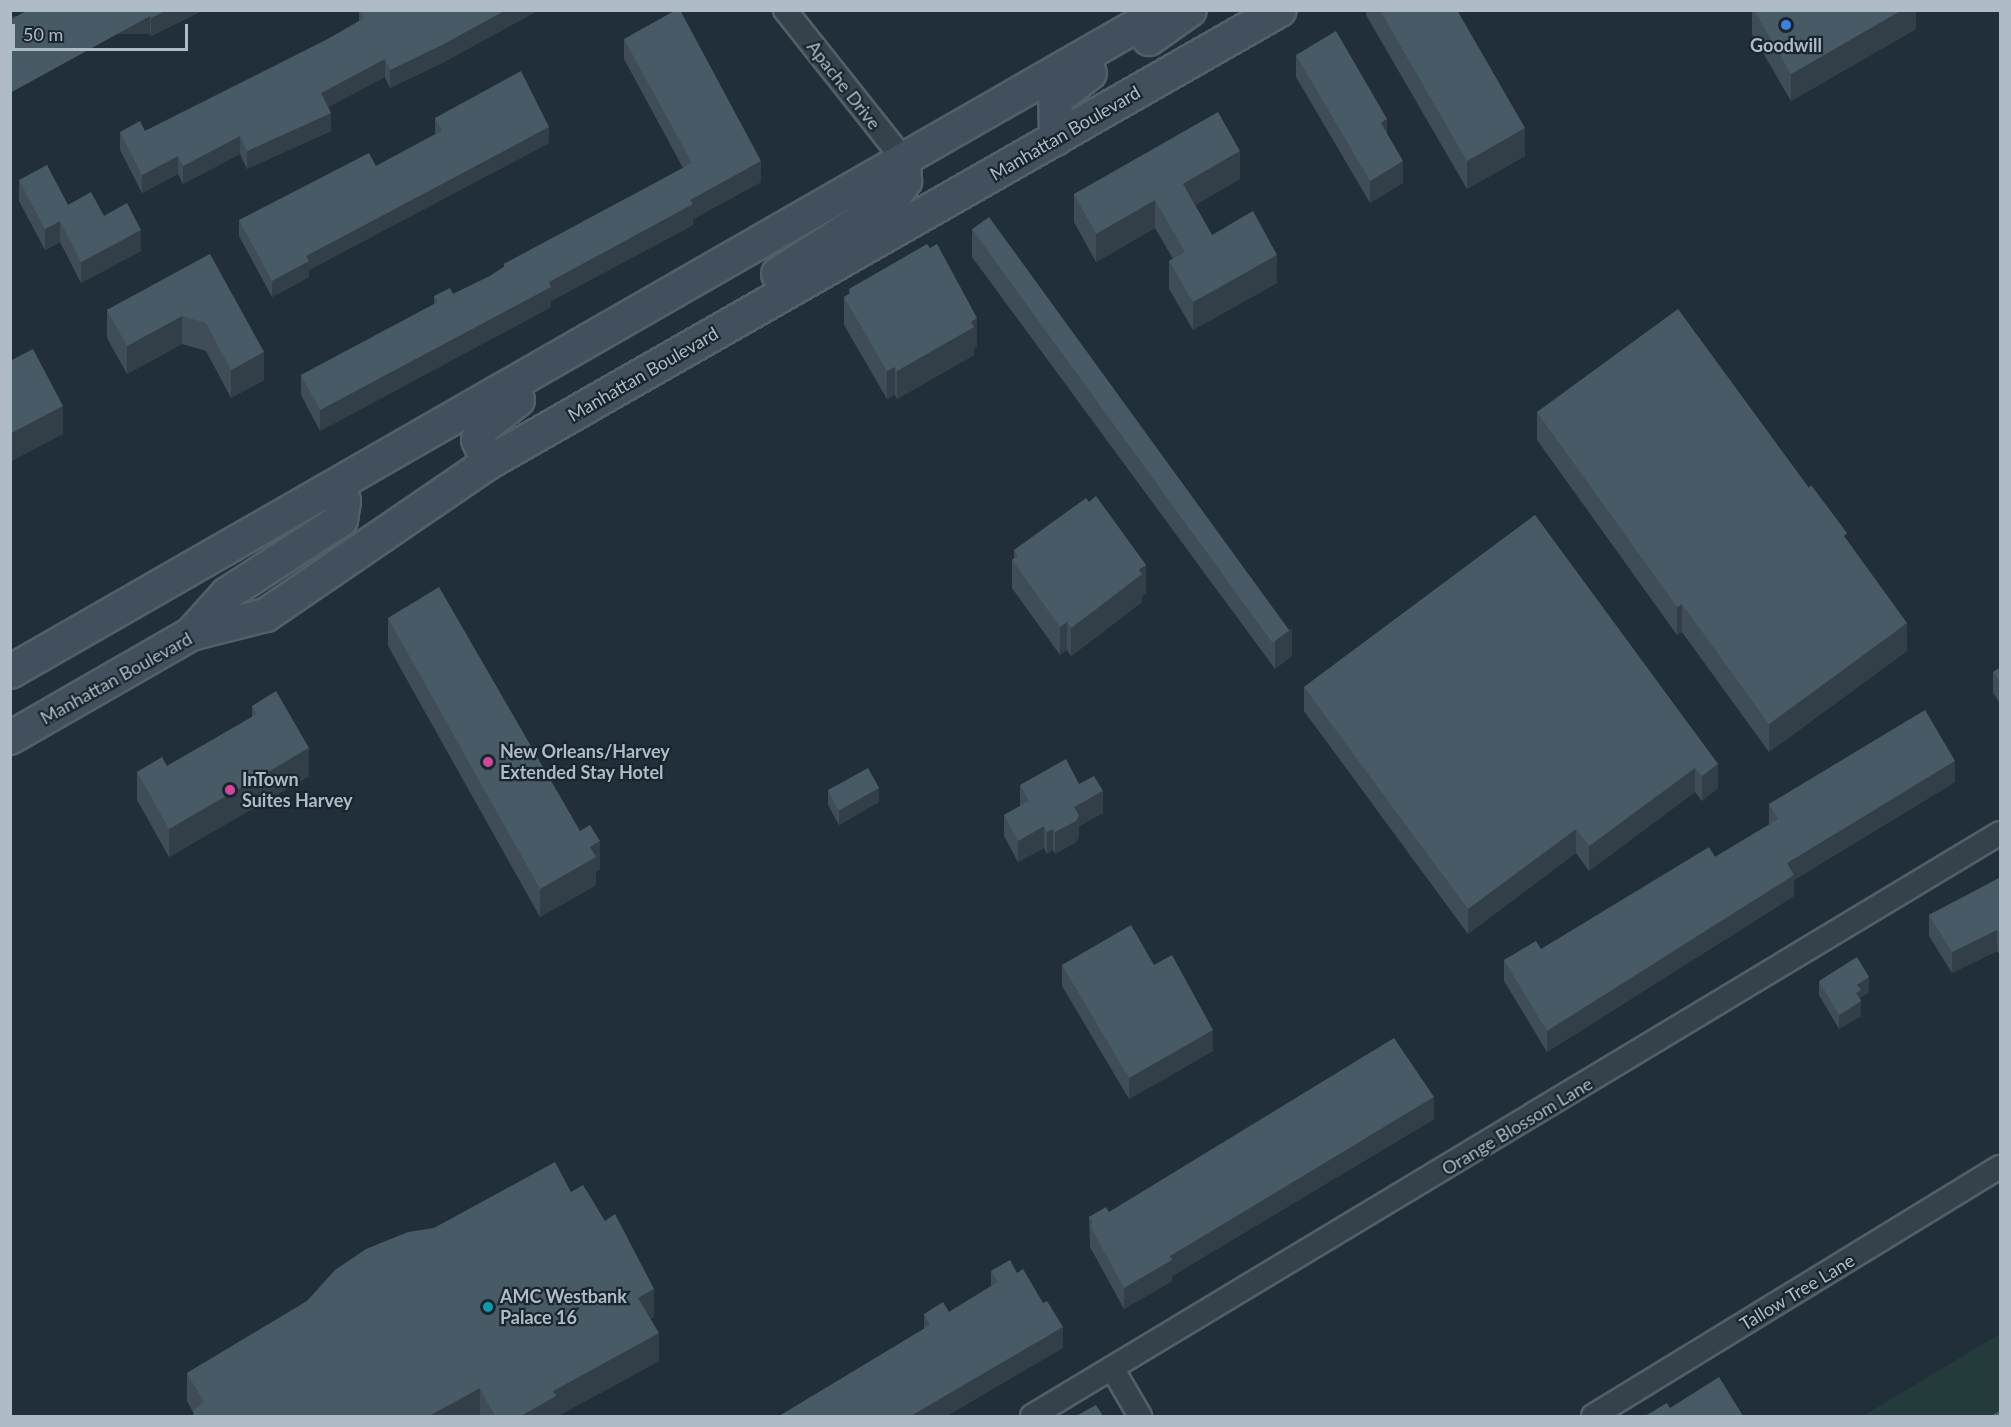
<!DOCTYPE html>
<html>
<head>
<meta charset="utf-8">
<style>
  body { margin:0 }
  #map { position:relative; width:2011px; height:1427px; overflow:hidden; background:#212f3b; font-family:Lato,sans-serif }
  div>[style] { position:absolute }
  .green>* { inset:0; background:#233c3b }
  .roads { filter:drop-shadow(2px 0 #525f69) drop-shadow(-2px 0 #525f69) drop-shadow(0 2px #525f69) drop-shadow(0 -2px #525f69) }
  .street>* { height:22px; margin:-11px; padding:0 11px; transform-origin:11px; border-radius:11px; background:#35414b }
  .secondary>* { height:32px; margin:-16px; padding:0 16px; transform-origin:16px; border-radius:16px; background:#42505e }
  .wall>* { inset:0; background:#3f4d59 }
  .shaded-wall>* { inset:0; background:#333f48; transform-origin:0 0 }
  .building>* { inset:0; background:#495a67; transform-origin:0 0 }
  .dots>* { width:16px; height:16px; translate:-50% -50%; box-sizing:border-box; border:3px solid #1a262f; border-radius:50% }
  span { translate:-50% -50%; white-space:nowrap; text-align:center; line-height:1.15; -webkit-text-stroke:4.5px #1a262f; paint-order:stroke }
  .poi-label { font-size:18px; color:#afbcc7; font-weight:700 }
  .left { translate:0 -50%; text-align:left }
  .street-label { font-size:18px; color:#afbcc7 }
  .frame { position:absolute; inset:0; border:12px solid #afbcc7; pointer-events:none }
  .scale { position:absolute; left:12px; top:24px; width:176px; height:27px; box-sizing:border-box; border:3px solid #afbcc7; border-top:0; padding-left:8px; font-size:18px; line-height:21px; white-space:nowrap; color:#afbcc7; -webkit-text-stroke:4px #1a262f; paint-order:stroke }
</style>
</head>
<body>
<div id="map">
  <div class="green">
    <div style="clip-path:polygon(2000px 1334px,2000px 1416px,1863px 1416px)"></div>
  </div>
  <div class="roads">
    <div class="street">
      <div style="left:785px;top:10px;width:191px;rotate:51.6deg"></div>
      <div style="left:1112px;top:1368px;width:56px;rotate:59.7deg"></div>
      <div style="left:1032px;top:1416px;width:1130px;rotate:-31.06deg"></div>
      <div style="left:1593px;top:1416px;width:477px;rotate:-31.5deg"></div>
    </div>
    <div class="secondary">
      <div style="left:1149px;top:39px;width:50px;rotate:-35.3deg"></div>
      <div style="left:1056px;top:139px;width:39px;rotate:-91deg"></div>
      <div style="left:1055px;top:100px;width:44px;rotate:-37.6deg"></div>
      <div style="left:778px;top:274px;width:133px;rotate:-32.7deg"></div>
      <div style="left:890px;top:202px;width:26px;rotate:-54deg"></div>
      <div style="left:905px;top:181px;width:21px;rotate:-93deg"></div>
      <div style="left:488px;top:463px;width:25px;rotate:-113deg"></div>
      <div style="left:478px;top:440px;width:11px;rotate:-75deg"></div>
      <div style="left:481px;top:429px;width:47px;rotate:-38.1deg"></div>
      <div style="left:191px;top:634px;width:54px;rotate:-48deg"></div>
      <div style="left:227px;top:594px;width:136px;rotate:-33deg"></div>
      <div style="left:341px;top:520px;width:19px;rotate:-81deg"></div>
      <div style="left:344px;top:501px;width:21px;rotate:-151deg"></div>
      <div style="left:10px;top:672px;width:1330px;rotate:-29.84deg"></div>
      <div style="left:10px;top:738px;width:209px;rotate:-29.9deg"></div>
      <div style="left:191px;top:634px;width:77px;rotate:-14.2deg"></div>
      <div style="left:266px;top:615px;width:269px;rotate:-34.4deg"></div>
      <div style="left:488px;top:463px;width:912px;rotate:-29.77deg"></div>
    </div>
  </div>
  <div class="wall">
    <div style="clip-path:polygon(28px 10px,204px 10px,151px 36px,150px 34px)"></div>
    <div style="clip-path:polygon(359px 10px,539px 10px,442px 63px,390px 88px,385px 77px,328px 107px,331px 131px,247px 169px,240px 154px,183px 184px,178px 174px,142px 193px,120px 150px,120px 132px,145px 131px,328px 39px,359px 21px)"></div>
    <div style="clip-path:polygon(1366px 10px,1457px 10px,1525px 156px,1467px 189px,1366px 15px)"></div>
    <div style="clip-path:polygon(1752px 10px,1916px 10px,1916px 29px,1791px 101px,1752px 34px)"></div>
    <div style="clip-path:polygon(624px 39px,761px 182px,693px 219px,693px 225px,551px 301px,551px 307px,320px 431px,301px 395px,301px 375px,434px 304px,434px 296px,453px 294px,490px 276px,504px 267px,504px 264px,683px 168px,624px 59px)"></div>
    <div style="clip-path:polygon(1296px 55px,1387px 135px,1403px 183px,1370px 203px,1296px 77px)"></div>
    <div style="clip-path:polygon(435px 118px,549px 143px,309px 270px,309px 277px,272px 297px,239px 236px,239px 220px,376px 166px,435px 134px)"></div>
    <div style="clip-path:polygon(1240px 179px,1195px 205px,1212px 235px,1277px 283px,1193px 330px,1169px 289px,1169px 261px,1173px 259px,1155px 228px,1096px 262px,1074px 222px,1074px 194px)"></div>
    <div style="clip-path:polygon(19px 180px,68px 205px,104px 216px,141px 251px,81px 283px,60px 242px,45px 250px,19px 201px)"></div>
    <div style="clip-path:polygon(972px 229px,1292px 656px,1275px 669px,972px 257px)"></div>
    <div style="clip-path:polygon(210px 254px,264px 380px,231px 398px,206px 351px,182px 344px,127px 374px,107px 338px,107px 310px)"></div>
    <div style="clip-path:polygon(849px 289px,977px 346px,974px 348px,974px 355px,897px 399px,895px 395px,887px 399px,844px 325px,844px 297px,849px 294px)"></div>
    <div style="clip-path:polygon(1537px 412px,1847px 540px,1907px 651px,1769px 752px,1682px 632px,1677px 635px,1537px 440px)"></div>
    <div style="clip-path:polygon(1535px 515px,1718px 788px,1702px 801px,1695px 792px,1589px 871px,1576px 853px,1468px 934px,1304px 711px,1304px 687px)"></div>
    <div style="clip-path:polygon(1014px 550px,1146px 593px,1142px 596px,1142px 602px,1095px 638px,1071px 656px,1067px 650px,1060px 655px,1012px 588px,1012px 560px,1014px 558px)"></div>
    <div style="clip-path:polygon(388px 618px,600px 869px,596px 872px,596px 885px,540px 917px,388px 646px)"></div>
    <div style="clip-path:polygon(2001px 667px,2001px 705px,1993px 693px,1993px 672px)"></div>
    <div style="clip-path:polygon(252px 706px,309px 776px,169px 857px,137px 800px,137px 772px,167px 766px,252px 717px)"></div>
    <div style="clip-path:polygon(1955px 782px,1794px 880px,1794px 896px,1547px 1052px,1504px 981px,1504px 960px,1541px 949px,1715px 857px,1769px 825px,1769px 804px)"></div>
    <div style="clip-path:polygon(1079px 784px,1103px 813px,1079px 826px,1079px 837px,1076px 842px,1055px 854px,1053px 850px,1047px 854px,1044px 848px,1018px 862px,1004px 836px,1004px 815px,1020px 806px,1020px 785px)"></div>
    <div style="clip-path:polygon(828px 790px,879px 802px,839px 825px,828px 805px)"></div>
    <div style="clip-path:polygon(2001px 877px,2001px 956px,1997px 951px,1952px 973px,1929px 936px,1929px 915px)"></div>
    <div style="clip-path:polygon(1062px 965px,1154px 965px,1213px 1051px,1129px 1099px,1062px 986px)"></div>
    <div style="clip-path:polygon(1819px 981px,1869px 992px,1861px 997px,1861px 1016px,1839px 1029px,1819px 995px)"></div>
    <div style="clip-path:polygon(1434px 1119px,1172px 1276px,1172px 1281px,1124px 1309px,1090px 1247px,1089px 1217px,1109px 1212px)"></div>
    <div style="clip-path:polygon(571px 1192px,654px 1317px,650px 1319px,659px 1361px,558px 1416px,193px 1416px,193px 1412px,187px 1401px,187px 1373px,434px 1228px)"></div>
    <div style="clip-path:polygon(991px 1271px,1063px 1348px,924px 1329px,924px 1314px,949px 1312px,991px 1286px)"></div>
  </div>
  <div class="shaded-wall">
    <div style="clip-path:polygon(167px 10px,204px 10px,151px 36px,151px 18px)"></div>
    <div style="clip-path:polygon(506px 10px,539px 10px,442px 63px,390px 88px,390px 70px)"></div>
    <div style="clip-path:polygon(1902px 10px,1916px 10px,1916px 29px,1791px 101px,1791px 74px)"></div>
    <div style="left:150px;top:16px;width:18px;height:160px;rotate:90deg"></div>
    <div style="clip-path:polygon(385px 59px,385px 77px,321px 111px,321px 93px)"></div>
    <div style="clip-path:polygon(331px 113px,331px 131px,247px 169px,247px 151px)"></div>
    <div style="clip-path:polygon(1387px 119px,1387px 141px,1381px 123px)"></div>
    <div style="clip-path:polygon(549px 127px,549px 143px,309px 270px,309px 277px,272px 297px,272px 281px,306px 256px)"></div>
    <div style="clip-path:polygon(1525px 128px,1525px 156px,1467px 189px,1467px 161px)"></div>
    <div style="clip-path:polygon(240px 136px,240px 154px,183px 184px,183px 166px)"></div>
    <div style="clip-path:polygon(1240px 151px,1240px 179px,1183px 212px,1183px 184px)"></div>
    <div style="clip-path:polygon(178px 156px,178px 174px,142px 193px,142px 175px)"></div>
    <div style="clip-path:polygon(761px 161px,761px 182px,693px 219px,693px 225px,551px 301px,551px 307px,320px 431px,320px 410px,549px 282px,690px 200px)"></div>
    <div style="clip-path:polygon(1403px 161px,1403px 183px,1370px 203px,1370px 181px)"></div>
    <div style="clip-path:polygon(1155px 200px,1155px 228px,1096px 262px,1096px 234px)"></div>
    <div style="clip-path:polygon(60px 221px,60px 242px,45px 250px,45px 229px)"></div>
    <div style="clip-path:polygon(141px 230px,141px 251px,81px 283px,81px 262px)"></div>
    <div style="clip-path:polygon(1277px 255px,1277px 283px,1193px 330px,1193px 302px)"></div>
    <div style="clip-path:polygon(182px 316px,182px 344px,127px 374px,127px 346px)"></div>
    <div style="clip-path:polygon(977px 318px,977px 346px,974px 348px,974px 355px,897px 399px,897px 371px)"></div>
    <div style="clip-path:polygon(264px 352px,264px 380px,231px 398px,231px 370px)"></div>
    <div style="clip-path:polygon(895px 367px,895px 395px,887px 399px,887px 371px)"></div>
    <div style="clip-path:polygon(63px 406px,63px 434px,10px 462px,10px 434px)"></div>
    <div style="clip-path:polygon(1146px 565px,1146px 593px,1142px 596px,1142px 602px,1095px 638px,1071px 656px,1071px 628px)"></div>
    <div style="clip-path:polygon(1682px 604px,1682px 632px,1677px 635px,1677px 607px)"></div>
    <div style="clip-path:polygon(1067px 622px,1067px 650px,1060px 655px,1060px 627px)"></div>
    <div style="clip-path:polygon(1907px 623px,1907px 651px,1769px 752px,1769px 724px)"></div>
    <div style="clip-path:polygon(1292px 628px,1292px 656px,1275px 669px,1275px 641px)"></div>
    <div style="clip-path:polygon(309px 748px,309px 776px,169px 857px,169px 829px)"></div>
    <div style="clip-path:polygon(1955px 761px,1955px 782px,1794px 880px,1794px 896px,1547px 1052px,1547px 1031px,1787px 863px)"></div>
    <div style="clip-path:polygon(1718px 764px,1718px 788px,1702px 801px,1702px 776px)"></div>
    <div style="clip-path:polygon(1695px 768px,1695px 792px,1589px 871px,1589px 846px)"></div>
    <div style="clip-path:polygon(879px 788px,879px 802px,839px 825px,839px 810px)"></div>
    <div style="clip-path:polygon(1103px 791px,1103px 813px,1079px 826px,1079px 837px,1076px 842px,1055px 854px,1055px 832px,1074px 807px)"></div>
    <div style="clip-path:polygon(1044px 826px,1044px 848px,1018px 862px,1018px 841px)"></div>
    <div style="clip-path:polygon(1053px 829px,1053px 850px,1047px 854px,1047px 832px)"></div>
    <div style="clip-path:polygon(1576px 829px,1576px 853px,1468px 934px,1468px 909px)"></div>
    <div style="clip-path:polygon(600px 841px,600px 869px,596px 872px,596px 885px,540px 917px,540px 889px,590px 847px)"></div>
    <div style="clip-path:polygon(1997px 930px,1997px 951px,1952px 973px,1952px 952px)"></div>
    <div style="clip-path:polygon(1869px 977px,1869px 992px,1861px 997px,1861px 1016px,1839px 1029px,1839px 1015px,1857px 985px)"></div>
    <div style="clip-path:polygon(1213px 1030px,1213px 1051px,1129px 1099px,1129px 1078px)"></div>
    <div style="clip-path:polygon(1434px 1097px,1434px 1119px,1172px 1276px,1172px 1281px,1124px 1309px,1124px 1288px,1170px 1256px)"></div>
    <div style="clip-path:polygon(654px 1289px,654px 1317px,638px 1326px,638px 1298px)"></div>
    <div style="clip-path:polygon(1063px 1327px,1063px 1348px,947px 1416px,911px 1416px)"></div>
    <div style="clip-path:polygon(659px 1333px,659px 1361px,558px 1416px,521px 1416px,553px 1391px)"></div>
    <div style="clip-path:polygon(480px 1388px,480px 1416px,429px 1416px)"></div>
  </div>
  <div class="building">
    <div style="clip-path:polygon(28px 10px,167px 10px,151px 18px,150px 16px,10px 93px,10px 20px)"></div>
    <div style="clip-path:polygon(360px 10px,506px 10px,442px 45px,390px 70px,385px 59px,321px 93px,331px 113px,247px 151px,240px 136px,183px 166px,178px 156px,142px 175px,120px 132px,140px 121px,145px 131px,328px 39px,364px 18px)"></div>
    <div style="clip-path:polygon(676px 10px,680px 10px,761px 161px,690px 200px,693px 204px,549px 282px,551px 287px,320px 410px,301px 375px,438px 302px,434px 296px,450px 288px,453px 294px,490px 276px,505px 266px,504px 264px,692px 163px,624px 39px)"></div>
    <div style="clip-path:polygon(1380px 10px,1457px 10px,1525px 128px,1467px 161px)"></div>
    <div style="clip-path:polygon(1754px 10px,1902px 10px,1791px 74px)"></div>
    <div style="clip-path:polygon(1336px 31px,1387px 119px,1381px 123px,1403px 161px,1370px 181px,1296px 55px)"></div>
    <div style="clip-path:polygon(521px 71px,549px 127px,306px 256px,309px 261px,272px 281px,239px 220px,369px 153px,376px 166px,442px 131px,435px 118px)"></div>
    <div style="clip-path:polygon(1218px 112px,1240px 151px,1183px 184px,1212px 235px,1253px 211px,1277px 255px,1193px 302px,1169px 261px,1185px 252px,1155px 200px,1096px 234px,1074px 194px)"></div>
    <div style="clip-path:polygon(47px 165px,68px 205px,91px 192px,104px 216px,127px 203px,141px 230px,81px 262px,60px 221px,45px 229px,19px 180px)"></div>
    <div style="left:989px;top:217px;width:511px;height:21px;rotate:54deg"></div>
    <div style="clip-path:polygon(927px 244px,930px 248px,937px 244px,977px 318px,971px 322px,974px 327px,897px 371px,895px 367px,887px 371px,844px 297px,851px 293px,849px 289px)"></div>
    <div style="clip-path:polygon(210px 254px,264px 352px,231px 370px,206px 323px,182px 316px,127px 346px,107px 310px)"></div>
    <div style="clip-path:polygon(1678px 309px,1809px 488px,1811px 485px,1847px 533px,1844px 536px,1907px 623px,1769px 724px,1682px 604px,1677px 607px,1537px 412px)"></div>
    <div style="clip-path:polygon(33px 349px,63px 406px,10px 434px,10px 361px)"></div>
    <div style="clip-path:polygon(1096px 496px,1146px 565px,1139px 570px,1142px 574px,1095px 610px,1071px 628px,1067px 622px,1060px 627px,1012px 560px,1018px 556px,1014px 550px,1086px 498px,1089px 502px)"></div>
    <div style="clip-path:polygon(1535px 515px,1718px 764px,1702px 776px,1695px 768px,1589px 846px,1576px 829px,1468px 909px,1304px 687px)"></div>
    <div style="clip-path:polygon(439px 587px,580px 831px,590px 825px,600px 841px,590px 847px,596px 857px,540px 889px,388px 618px)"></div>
    <div style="clip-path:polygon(2001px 667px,2001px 683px,1993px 672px)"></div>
    <div style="clip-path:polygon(276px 691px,309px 748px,169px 829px,137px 772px,162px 757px,167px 766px,257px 714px,252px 706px)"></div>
    <div style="clip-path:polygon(1925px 710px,1955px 761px,1787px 863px,1794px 875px,1547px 1031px,1504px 960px,1536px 941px,1541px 949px,1709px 847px,1715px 857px,1778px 819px,1769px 804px)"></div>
    <div style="clip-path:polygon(1066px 759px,1079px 784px,1094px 776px,1103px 791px,1074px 807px,1079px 815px,1076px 821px,1055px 832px,1053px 829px,1047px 832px,1044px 826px,1018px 841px,1004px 815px,1029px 801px,1020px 785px)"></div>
    <div style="left:868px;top:768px;width:23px;height:46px;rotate:61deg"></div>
    <div style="clip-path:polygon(2001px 877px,2001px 935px,1997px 930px,1952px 952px,1929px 915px)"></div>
    <div style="clip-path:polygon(1131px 925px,1154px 965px,1172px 955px,1213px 1030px,1129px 1078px,1062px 965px)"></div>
    <div style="clip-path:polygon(1857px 957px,1869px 977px,1857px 985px,1861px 990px,1856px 993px,1861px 1001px,1839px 1015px,1819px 981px)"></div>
    <div style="clip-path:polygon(1394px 1038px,1434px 1097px,1170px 1256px,1172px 1260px,1124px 1288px,1090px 1225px,1093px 1223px,1089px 1217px,1106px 1207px,1109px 1212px)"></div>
    <div style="clip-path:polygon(555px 1162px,571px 1192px,583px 1185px,605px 1221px,615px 1214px,654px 1289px,638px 1298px,659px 1333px,553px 1391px,556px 1396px,521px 1416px,495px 1416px,480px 1388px,429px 1416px,196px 1416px,193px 1411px,204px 1402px,187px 1373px,307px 1301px,335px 1270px,366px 1249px,408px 1232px,434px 1228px)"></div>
    <div style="clip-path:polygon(1010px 1260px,1017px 1273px,1023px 1269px,1043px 1303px,1047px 1301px,1063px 1327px,911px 1416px,779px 1416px,930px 1325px,924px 1314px,943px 1302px,949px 1312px,998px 1282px,991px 1271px)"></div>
    <div style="clip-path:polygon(1719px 1377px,1743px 1416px,1645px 1416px,1667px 1403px,1670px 1408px)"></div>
    <div style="clip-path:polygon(1096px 1405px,1103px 1416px,1076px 1416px)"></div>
    <div style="clip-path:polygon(2001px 1410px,2001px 1416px,1991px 1416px)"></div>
  </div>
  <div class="dots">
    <div style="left:1786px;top:25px;background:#3f7fe0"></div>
    <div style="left:488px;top:762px;background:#d1479c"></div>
    <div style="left:230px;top:790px;background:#d1479c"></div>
    <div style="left:488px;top:1307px;background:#0f9aa8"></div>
  </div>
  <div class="poi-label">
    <span style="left:1786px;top:45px">Goodwill</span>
    <span class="left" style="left:500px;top:762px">New Orleans/Harvey<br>Extended Stay Hotel</span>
    <span class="left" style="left:242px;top:790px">InTown<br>Suites Harvey</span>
    <span class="left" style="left:500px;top:1307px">AMC Westbank<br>Palace 16</span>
  </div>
  <div class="street-label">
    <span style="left:844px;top:85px;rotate:52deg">Apache Drive</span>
    <span style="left:1065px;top:133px;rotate:-30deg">Manhattan Boulevard</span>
    <span style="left:643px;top:374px;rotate:-30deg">Manhattan Boulevard</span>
    <span style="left:116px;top:678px;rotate:-29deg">Manhattan Boulevard</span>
    <span style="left:1517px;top:1126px;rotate:-31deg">Orange Blossom Lane</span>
    <span style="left:1797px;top:1292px;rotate:-31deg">Tallow Tree Lane</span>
  </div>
  <div class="frame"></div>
  <div class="scale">50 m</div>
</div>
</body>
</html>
